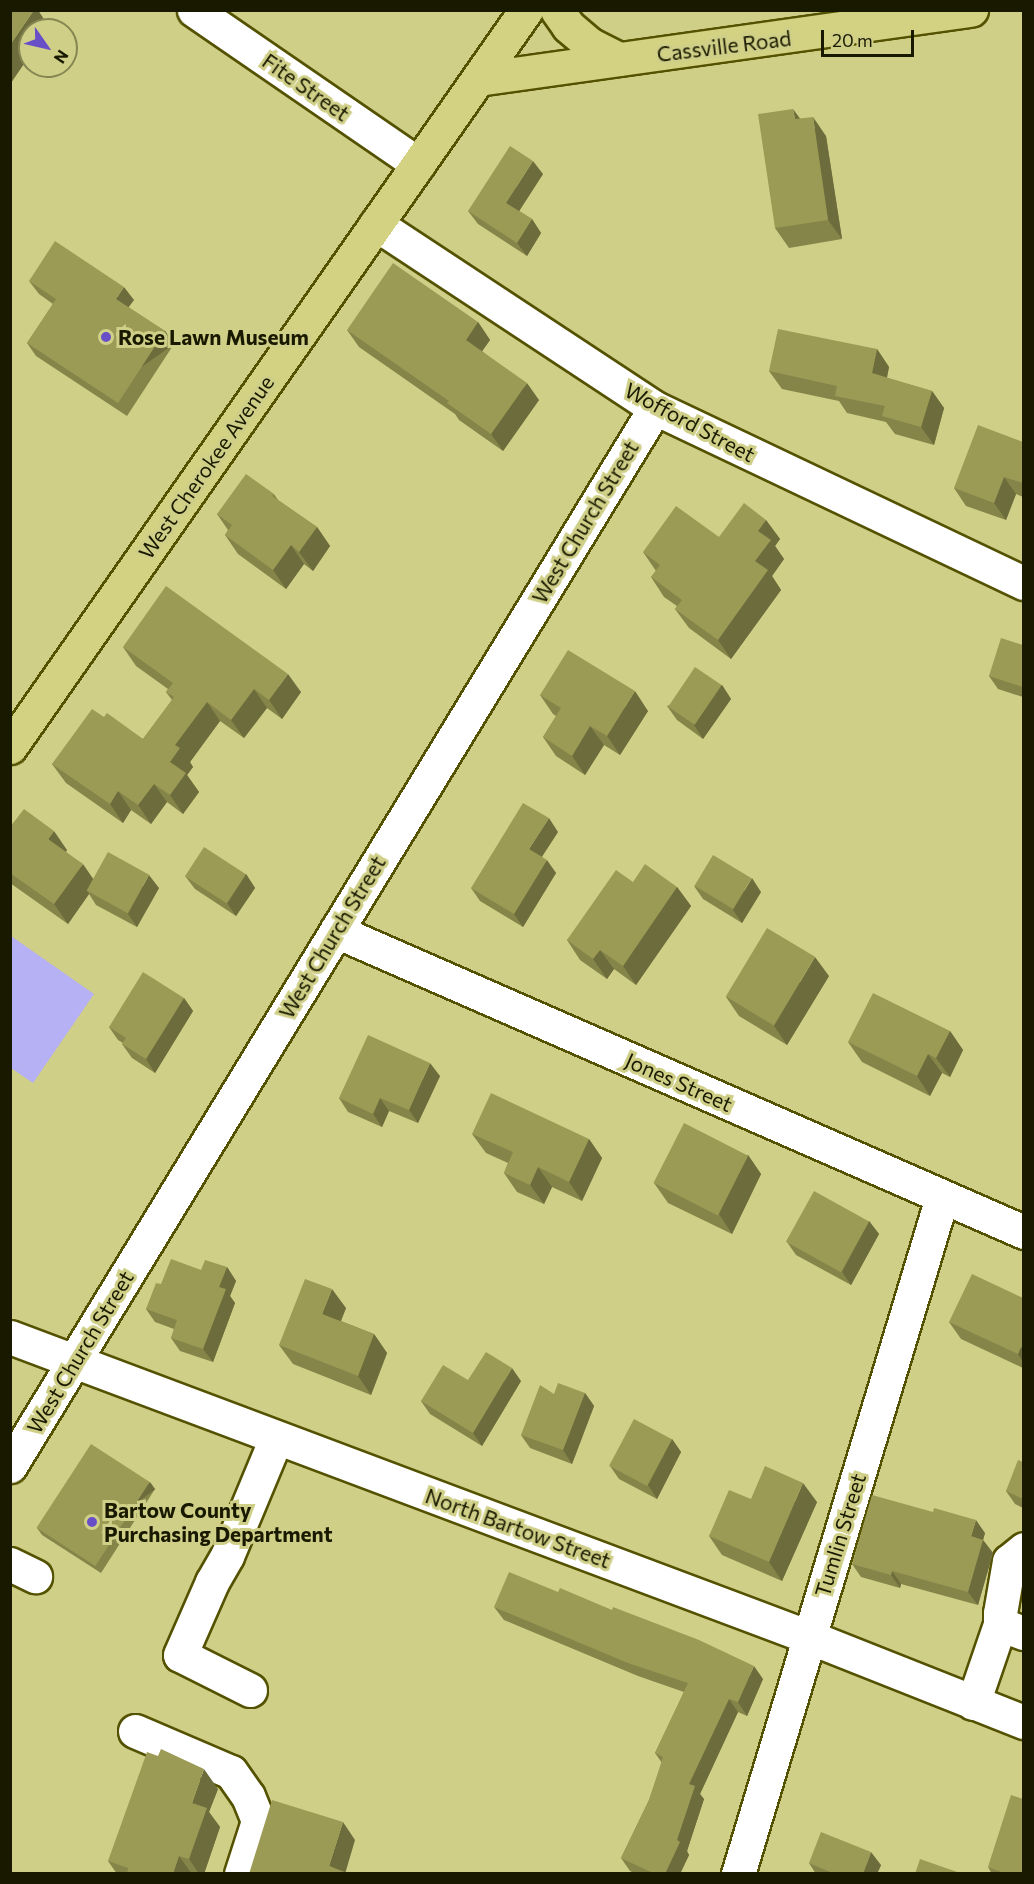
<!DOCTYPE html>
<html>
<head>
<meta charset="utf-8">
<style>
  body { margin:0 }
  #map { position:relative; width:1034px; height:1884px; overflow:hidden; background:#cfcf88; font-family:Commissioner,sans-serif }
  div>[style] { position:absolute }
  .green>* { inset:0; background:#b6b0f5 }
  .roads { filter:drop-shadow(2px 0 #545200) drop-shadow(-2px 0 #545200) drop-shadow(0 2px #545200) drop-shadow(0 -2px #545200) }
  .minor>* { height:33px; margin:-16.5px; padding:0 16.5px; transform-origin:16.5px; border-radius:16.5px; background:#fff }
  .major>* { height:33px; margin:-16.5px; padding:0 16.5px; transform-origin:16.5px; border-radius:16.5px; background:#d3d182 }
  .wall>* { inset:0; background:#868549 }
  .shaded-wall>* { inset:0; background:#6d6c3c; transform-origin:0 0 }
  .building>* { inset:0; background:#9c9b55; transform-origin:0 0 }
  .dots>* { width:16px; height:16px; translate:-50% -50%; box-sizing:border-box; border:3px solid #cfcf88; border-radius:50% }
  span { translate:-50% -50%; white-space:nowrap; text-align:center; line-height:1.15; -webkit-text-stroke:6px #cfcf88; paint-order:stroke }
  .street-label { font-size:21px; color:#191900 }
  .poi-label { font-size:21px; color:#191900; font-weight:700 }
  .left { translate:0 -50%; text-align:left }
  .frame { position:absolute; inset:0; border:12px solid #191900; pointer-events:none }
  .north { position:absolute; left:18px; top:18px; width:60px; height:60px; box-sizing:border-box; background:#cfcf88; border:2px solid #868652; border-radius:50%; rotate:124deg; font-size:16px; font-weight:700; line-height:24px; text-align:center; color:#191900 }
  .north::after { content:''; display:block; margin:auto; width:21px; height:27px; background:#684fc8; clip-path:polygon(50% 0,100% 100%,50% 72%,0 100%) }
  .scale { position:absolute; left:821px; top:30px; width:93px; height:27px; box-sizing:border-box; border:3px solid #191900; border-top:0; padding-left:8px; font-size:18px; line-height:21px; white-space:nowrap; color:#191900; -webkit-text-stroke:4px #cfcf88; paint-order:stroke }
</style>
</head>
<body>
<div id="map">
  <div class="green">
    <div style="clip-path:polygon(11px 936px,94px 994px,33px 1083px,11px 1068px)"></div>
  </div>
  <div class="roads">
    <div class="minor">
      <div style="left:194px;top:10px;width:272px;rotate:34.5deg"></div>
      <div style="left:376px;top:224px;width:334px;rotate:33.4deg"></div>
      <div style="left:655px;top:408px;width:408px;rotate:25.4deg"></div>
      <div style="left:336px;top:931px;width:751px;rotate:23.63deg"></div>
      <div style="left:10px;top:1337px;width:853px;rotate:20.58deg"></div>
      <div style="left:809px;top:1637px;width:231px;rotate:21.6deg"></div>
      <div style="left:10px;top:1466px;width:1239px;rotate:-58.63deg"></div>
      <div style="left:1024px;top:1549px;width:19px;rotate:141deg"></div>
      <div style="left:1009px;top:1561px;width:53px;rotate:99.8deg"></div>
      <div style="left:1000px;top:1613px;width:11px;rotate:90deg"></div>
      <div style="left:1000px;top:1624px;width:26px;rotate:21deg"></div>
      <div style="left:10px;top:1564px;width:28px;rotate:26deg"></div>
      <div style="left:250px;top:1690px;width:78px;rotate:-153.4deg"></div>
      <div style="left:180px;top:1655px;width:80px;rotate:-66.3deg"></div>
      <div style="left:212px;top:1582px;width:30px;rotate:-60deg"></div>
      <div style="left:227px;top:1556px;width:128px;rotate:-67.4deg"></div>
      <div style="left:973px;top:1703px;width:83px;rotate:-71.1deg"></div>
      <div style="left:135px;top:1731px;width:104px;rotate:23.1deg"></div>
      <div style="left:231px;top:1772px;width:29px;rotate:55deg"></div>
      <div style="left:248px;top:1796px;width:27px;rotate:68deg"></div>
      <div style="left:258px;top:1821px;width:56px;rotate:107.8deg"></div>
      <div style="left:738px;top:1874px;width:707px;rotate:-73.23deg"></div>
    </div>
    <div class="major">
      <div style="left:557px;top:10px;width:19px;rotate:55deg"></div>
      <div style="left:568px;top:26px;width:30px;rotate:40deg"></div>
      <div style="left:591px;top:45px;width:31px;rotate:27deg"></div>
      <div style="left:478px;top:79px;width:498px;rotate:-8deg"></div>
      <div style="left:10px;top:747px;width:900px;rotate:-55deg"></div>
    </div>
  </div>
  <div class="wall">
    <div style="clip-path:polygon(800px 119px,826px 136px,842px 239px,789px 248px,775px 228px)"></div>
    <div style="clip-path:polygon(543px 174px,519px 211px,532px 219px,541px 233px,527px 256px,478px 224px,468px 211px)"></div>
    <div style="clip-path:polygon(29px 281px,134px 300px,128px 307px,165px 331px,174px 344px,127px 416px,36px 356px,27px 343px,53px 304px,39px 294px)"></div>
    <div style="clip-path:polygon(478px 322px,490px 340px,482px 351px,539px 400px,503px 451px,459px 420px,455px 414px,359px 347px,347px 330px)"></div>
    <div style="clip-path:polygon(877px 349px,889px 367px,887px 378px,932px 391px,944px 408px,934px 445px,895px 434px,886px 422px,847px 413px,839px 401px,782px 389px,769px 371px)"></div>
    <div style="clip-path:polygon(1023px 442px,1023px 497px,1016px 494px,1006px 520px,966px 506px,954px 488px)"></div>
    <div style="clip-path:polygon(274px 494px,278px 500px,317px 527px,330px 546px,313px 571px,304px 564px,286px 589px,238px 554px,225px 535px,228px 530px,217px 514px)"></div>
    <div style="clip-path:polygon(766px 520px,780px 539px,775px 546px,784px 559px,772px 576px,781px 590px,731px 659px,689px 628px,675px 609px,677px 606px,664px 597px,651px 577px,656px 571px,643px 552px,719px 537px)"></div>
    <div style="clip-path:polygon(1023px 645px,1023px 697px,998px 689px,989px 676px)"></div>
    <div style="clip-path:polygon(123px 647px,301px 692px,282px 719px,267px 708px,244px 738px,220px 721px,190px 762px,193px 767px,187px 775px,199px 792px,183px 814px,167px 802px,151px 824px,131px 810px,123px 823px,66px 783px,52px 764px,104px 717px,143px 739px,172px 700px,166px 692px,168px 689px,136px 666px)"></div>
    <div style="clip-path:polygon(722px 685px,731px 699px,703px 739px,677px 720px,667px 706px)"></div>
    <div style="clip-path:polygon(540px 695px,648px 711px,620px 755px,604px 745px,585px 775px,556px 756px,543px 737px,556px 716px,553px 714px)"></div>
    <div style="clip-path:polygon(10px 827px,67px 850px,66px 852px,93px 879px,159px 888px,137px 927px,96px 905px,89px 894px,68px 924px,10px 883px)"></div>
    <div style="clip-path:polygon(558px 832px,542px 857px,556px 873px,523px 927px,480px 901px,471px 888px)"></div>
    <div style="clip-path:polygon(246px 874px,255px 888px,236px 916px,195px 889px,185px 876px)"></div>
    <div style="clip-path:polygon(633px 882px,677px 887px,691px 906px,636px 985px,614px 969px,607px 979px,580px 960px,567px 940px)"></div>
    <div style="clip-path:polygon(694px 886px,761px 892px,742px 923px,703px 899px)"></div>
    <div style="clip-path:polygon(829px 976px,787px 1045px,739px 1016px,726px 997px)"></div>
    <div style="clip-path:polygon(184px 998px,193px 1011px,155px 1073px,132px 1058px,122px 1044px,123px 1043px,118px 1040px,109px 1027px)"></div>
    <div style="clip-path:polygon(950px 1031px,963px 1050px,950px 1077px,942px 1073px,930px 1096px,862px 1062px,848px 1042px)"></div>
    <div style="clip-path:polygon(440px 1076px,418px 1123px,389px 1111px,382px 1127px,348px 1112px,339px 1098px)"></div>
    <div style="clip-path:polygon(472px 1134px,589px 1139px,602px 1158px,582px 1201px,552px 1187px,544px 1204px,517px 1192px,504px 1173px,508px 1163px,486px 1153px)"></div>
    <div style="clip-path:polygon(748px 1155px,761px 1174px,732px 1234px,668px 1203px,654px 1183px)"></div>
    <div style="clip-path:polygon(869px 1221px,879px 1234px,851px 1285px,796px 1255px,787px 1242px)"></div>
    <div style="clip-path:polygon(227px 1267px,236px 1281px,230px 1296px,235px 1303px,213px 1362px,180px 1351px,171px 1338px,174px 1329px,155px 1322px,146px 1309px,161px 1284px,201px 1270px)"></div>
    <div style="clip-path:polygon(1023px 1298px,1023px 1368px,961px 1339px,949px 1322px)"></div>
    <div style="clip-path:polygon(346px 1308px,341px 1321px,374px 1334px,387px 1353px,371px 1395px,293px 1364px,279px 1345px)"></div>
    <div style="clip-path:polygon(468px 1380px,521px 1381px,482px 1446px,430px 1414px,421px 1401px)"></div>
    <div style="clip-path:polygon(585px 1393px,594px 1406px,572px 1464px,530px 1448px,521px 1435px,554px 1394px)"></div>
    <div style="clip-path:polygon(672px 1439px,681px 1452px,657px 1499px,619px 1479px,610px 1466px)"></div>
    <div style="clip-path:polygon(1023px 1462px,1023px 1508px,1015px 1504px,1006px 1491px)"></div>
    <div style="clip-path:polygon(155px 1489px,101px 1573px,42px 1535px,37px 1528px)"></div>
    <div style="clip-path:polygon(751px 1499px,817px 1502px,782px 1581px,722px 1555px,709px 1536px)"></div>
    <div style="clip-path:polygon(985px 1533px,983px 1540px,993px 1553px,978px 1605px,901px 1584px,900px 1588px,861px 1577px,852px 1564px)"></div>
    <div style="clip-path:polygon(494px 1607px,763px 1679px,747px 1716px,738px 1712px,700px 1794px,704px 1799px,687px 1851px,689px 1855px,680px 1874px,636px 1874px,630px 1871px,621px 1858px,649px 1800px,662px 1763px,655px 1753px,684px 1692px,638px 1676px,504px 1620px)"></div>
    <div style="clip-path:polygon(218px 1789px,209px 1812px,220px 1827px,204px 1874px,117px 1874px,108px 1861px)"></div>
    <div style="clip-path:polygon(809px 1863px,881px 1865px,877px 1874px,816px 1874px)"></div>
    <div style="clip-path:polygon(988px 1867px,1023px 1874px,992px 1874px)"></div>
  </div>
  <div class="shaded-wall">
    <div style="clip-path:polygon(34px 10px,38px 10px,49px 27px,47px 30px,30px 30px,30px 55px,11px 83px,10px 45px)"></div>
    <div style="clip-path:polygon(793px 109px,807px 128px,795px 119px)"></div>
    <div style="clip-path:polygon(813px 117px,826px 136px,842px 239px,828px 220px)"></div>
    <div style="clip-path:polygon(533px 161px,543px 174px,516px 216px,506px 203px)"></div>
    <div style="clip-path:polygon(532px 219px,541px 233px,527px 256px,517px 243px)"></div>
    <div style="clip-path:polygon(124px 287px,134px 300px,125px 312px,116px 299px)"></div>
    <div style="clip-path:polygon(478px 322px,490px 340px,478px 357px,466px 340px)"></div>
    <div style="left:165px;top:331px;width:16px;height:86px;rotate:55deg"></div>
    <div style="clip-path:polygon(877px 349px,889px 367px,884px 391px,872px 373px)"></div>
    <div style="clip-path:polygon(527px 383px,539px 400px,503px 451px,491px 434px)"></div>
    <div style="clip-path:polygon(932px 391px,944px 408px,934px 445px,921px 427px)"></div>
    <div style="clip-path:polygon(1004px 477px,1016px 494px,1006px 520px,994px 503px)"></div>
    <div style="clip-path:polygon(766px 520px,780px 539px,775px 546px,784px 559px,772px 576px,781px 590px,731px 659px,718px 640px,755px 561px,758px 531px)"></div>
    <div style="clip-path:polygon(317px 527px,330px 546px,313px 571px,299px 552px)"></div>
    <div style="clip-path:polygon(291px 545px,304px 564px,286px 589px,273px 570px)"></div>
    <div style="clip-path:polygon(288px 674px,301px 692px,282px 719px,269px 700px)"></div>
    <div style="clip-path:polygon(722px 685px,731px 699px,703px 739px,694px 725px)"></div>
    <div style="clip-path:polygon(254px 689px,267px 708px,244px 738px,231px 720px)"></div>
    <div style="clip-path:polygon(635px 691px,648px 711px,620px 755px,607px 736px)"></div>
    <div style="clip-path:polygon(207px 702px,220px 721px,190px 762px,193px 767px,187px 775px,199px 792px,183px 814px,170px 795px,170px 762px,175px 745px)"></div>
    <div style="clip-path:polygon(590px 726px,604px 745px,585px 775px,572px 756px)"></div>
    <div style="clip-path:polygon(154px 784px,167px 802px,151px 824px,138px 805px)"></div>
    <div style="clip-path:polygon(118px 791px,131px 810px,123px 823px,110px 804px)"></div>
    <div style="clip-path:polygon(549px 818px,558px 832px,538px 862px,529px 849px)"></div>
    <div style="clip-path:polygon(54px 831px,67px 850px,61px 858px,48px 839px)"></div>
    <div style="clip-path:polygon(547px 860px,556px 873px,523px 927px,514px 914px)"></div>
    <div style="clip-path:polygon(83px 864px,96px 883px,87px 891px,89px 894px,68px 924px,54px 904px)"></div>
    <div style="clip-path:polygon(246px 874px,255px 888px,236px 916px,227px 903px)"></div>
    <div style="clip-path:polygon(149px 875px,159px 888px,137px 927px,128px 914px)"></div>
    <div style="clip-path:polygon(752px 878px,761px 892px,742px 923px,733px 910px)"></div>
    <div style="clip-path:polygon(677px 887px,691px 906px,636px 985px,623px 966px)"></div>
    <div style="clip-path:polygon(600px 950px,614px 969px,607px 979px,593px 959px)"></div>
    <div style="clip-path:polygon(815px 957px,829px 976px,787px 1045px,774px 1026px)"></div>
    <div style="clip-path:polygon(184px 998px,193px 1011px,155px 1073px,146px 1059px)"></div>
    <div style="clip-path:polygon(950px 1031px,963px 1050px,950px 1077px,936px 1058px)"></div>
    <div style="clip-path:polygon(928px 1054px,942px 1073px,930px 1096px,917px 1076px)"></div>
    <div style="clip-path:polygon(430px 1063px,440px 1076px,418px 1123px,409px 1110px)"></div>
    <div style="clip-path:polygon(380px 1098px,389px 1111px,382px 1127px,373px 1114px)"></div>
    <div style="clip-path:polygon(589px 1139px,602px 1158px,582px 1201px,569px 1182px)"></div>
    <div style="clip-path:polygon(748px 1155px,761px 1174px,732px 1234px,719px 1214px)"></div>
    <div style="clip-path:polygon(538px 1167px,552px 1187px,544px 1204px,530px 1185px)"></div>
    <div style="clip-path:polygon(869px 1221px,879px 1234px,851px 1285px,842px 1272px)"></div>
    <div style="clip-path:polygon(227px 1267px,236px 1281px,230px 1296px,235px 1303px,213px 1362px,203px 1349px,219px 1287px)"></div>
    <div style="clip-path:polygon(332px 1289px,346px 1308px,336px 1333px,322px 1314px)"></div>
    <div style="clip-path:polygon(374px 1334px,387px 1353px,371px 1395px,358px 1376px)"></div>
    <div style="clip-path:polygon(1021px 1347px,1023px 1351px,1023px 1362px,1018px 1354px)"></div>
    <div style="clip-path:polygon(512px 1368px,521px 1381px,482px 1446px,473px 1433px)"></div>
    <div style="clip-path:polygon(585px 1393px,594px 1406px,572px 1464px,563px 1450px)"></div>
    <div style="clip-path:polygon(672px 1439px,681px 1452px,657px 1499px,648px 1485px)"></div>
    <div style="left:150px;top:1482px;width:9px;height:100px;rotate:54deg"></div>
    <div style="clip-path:polygon(803px 1483px,817px 1502px,782px 1581px,769px 1562px)"></div>
    <div style="clip-path:polygon(976px 1520px,985px 1533px,983px 1540px,993px 1553px,978px 1605px,968px 1592px,971px 1536px)"></div>
    <div style="clip-path:polygon(892px 1571px,901px 1584px,900px 1588px,891px 1575px)"></div>
    <div style="clip-path:polygon(754px 1666px,763px 1679px,747px 1716px,738px 1702px)"></div>
    <div style="clip-path:polygon(729px 1699px,738px 1712px,700px 1794px,704px 1799px,687px 1851px,689px 1855px,680px 1874px,665px 1874px,677px 1840px,689px 1784px)"></div>
    <div style="clip-path:polygon(204px 1769px,218px 1789px,209px 1812px,220px 1827px,204px 1874px,199px 1874px,189px 1859px,192px 1803px)"></div>
    <div style="clip-path:polygon(343px 1822px,355px 1840px,345px 1874px,329px 1866px)"></div>
    <div style="clip-path:polygon(871px 1852px,881px 1865px,877px 1874px,863px 1874px)"></div>
    <div style="clip-path:polygon(179px 1856px,192px 1874px,173px 1874px)"></div>
  </div>
  <div class="building">
    <div style="clip-path:polygon(10px 10px,34px 10px,10px 45px)"></div>
    <div style="clip-path:polygon(793px 109px,795px 119px,813px 117px,828px 220px,775px 228px,758px 114px)"></div>
    <div style="clip-path:polygon(510px 146px,533px 161px,506px 203px,532px 219px,517px 243px,468px 211px)"></div>
    <div style="clip-path:polygon(55px 241px,124px 287px,116px 299px,165px 331px,118px 403px,27px 343px,56px 299px,29px 281px)"></div>
    <div style="clip-path:polygon(393px 263px,478px 322px,466px 340px,527px 383px,491px 434px,447px 403px,449px 401px,347px 330px)"></div>
    <div style="clip-path:polygon(778px 329px,877px 349px,872px 373px,932px 391px,921px 427px,882px 416px,885px 406px,835px 396px,837px 386px,769px 371px)"></div>
    <div style="clip-path:polygon(978px 425px,1023px 442px,1023px 483px,1004px 477px,994px 503px,954px 488px)"></div>
    <div style="clip-path:polygon(246px 474px,274px 494px,272px 496px,317px 527px,299px 552px,291px 545px,273px 570px,225px 535px,232px 525px,217px 514px)"></div>
    <div style="clip-path:polygon(744px 503px,766px 520px,758px 531px,771px 540px,755px 561px,768px 570px,718px 640px,675px 609px,682px 600px,651px 577px,660px 565px,643px 552px,676px 506px,719px 537px)"></div>
    <div style="clip-path:polygon(166px 586px,288px 674px,269px 700px,254px 689px,231px 720px,207px 702px,175px 745px,180px 748px,170px 762px,186px 773px,170px 795px,154px 784px,138px 805px,118px 791px,110px 804px,52px 764px,92px 709px,104px 717px,107px 713px,143px 739px,174px 697px,166px 692px,173px 683px,123px 647px)"></div>
    <div style="clip-path:polygon(1001px 638px,1023px 645px,1023px 687px,989px 676px)"></div>
    <div style="clip-path:polygon(568px 650px,635px 691px,607px 736px,590px 726px,572px 756px,543px 737px,561px 708px,540px 695px)"></div>
    <div style="left:695px;top:667px;width:32px;height:48px;rotate:34deg"></div>
    <div style="clip-path:polygon(523px 803px,549px 818px,529px 849px,547px 860px,514px 914px,471px 888px)"></div>
    <div style="clip-path:polygon(24px 809px,54px 831px,48px 839px,83px 864px,54px 904px,10px 873px,10px 827px)"></div>
    <div style="left:204px;top:847px;width:50px;height:35px;rotate:33deg"></div>
    <div style="left:108px;top:852px;width:47px;height:44px;rotate:29deg"></div>
    <div style="left:713px;top:855px;width:45px;height:36px;rotate:31deg"></div>
    <div style="clip-path:polygon(645px 864px,677px 887px,623px 966px,600px 950px,593px 959px,567px 940px,616px 870px,633px 882px)"></div>
    <div style="left:767px;top:928px;width:56px;height:80px;rotate:31deg"></div>
    <div style="clip-path:polygon(143px 972px,184px 998px,146px 1059px,122px 1044px,126px 1038px,109px 1027px)"></div>
    <div style="clip-path:polygon(873px 993px,950px 1031px,936px 1058px,928px 1054px,917px 1076px,848px 1042px)"></div>
    <div style="clip-path:polygon(368px 1035px,430px 1063px,409px 1110px,380px 1098px,373px 1114px,339px 1098px)"></div>
    <div style="clip-path:polygon(491px 1093px,589px 1139px,569px 1182px,538px 1167px,530px 1185px,504px 1173px,513px 1152px,472px 1134px)"></div>
    <div style="left:684px;top:1123px;width:72px;height:67px;rotate:27deg"></div>
    <div style="left:814px;top:1191px;width:63px;height:58px;rotate:29deg"></div>
    <div style="clip-path:polygon(171px 1259px,201px 1270px,205px 1260px,227px 1267px,219px 1287px,226px 1289px,203px 1349px,171px 1338px,177px 1320px,146px 1309px,156px 1283px,161px 1284px)"></div>
    <div style="clip-path:polygon(972px 1274px,1023px 1298px,1023px 1349px,1021px 1347px,1018px 1354px,949px 1322px)"></div>
    <div style="clip-path:polygon(305px 1279px,332px 1289px,322px 1314px,374px 1334px,358px 1376px,279px 1345px)"></div>
    <div style="clip-path:polygon(486px 1352px,512px 1368px,473px 1433px,421px 1401px,443px 1365px,468px 1380px)"></div>
    <div style="clip-path:polygon(558px 1383px,585px 1393px,563px 1450px,521px 1435px,540px 1385px,554px 1394px)"></div>
    <div style="left:634px;top:1419px;width:43px;height:53px;rotate:28deg"></div>
    <div style="left:91px;top:1444px;width:70px;height:100px;rotate:33deg"></div>
    <div style="clip-path:polygon(1018px 1460px,1023px 1462px,1023px 1499px,1006px 1491px)"></div>
    <div style="clip-path:polygon(765px 1466px,803px 1483px,769px 1562px,709px 1536px,729px 1490px,751px 1499px)"></div>
    <div style="clip-path:polygon(872px 1495px,933px 1512px,934px 1508px,976px 1520px,971px 1536px,983px 1540px,968px 1592px,892px 1571px,891px 1575px,852px 1564px)"></div>
    <div style="clip-path:polygon(509px 1572px,558px 1592px,560px 1588px,612px 1610px,613px 1607px,699px 1640px,754px 1666px,738px 1702px,729px 1699px,689px 1784px,695px 1786px,677px 1840px,680px 1842px,665px 1874px,655px 1874px,621px 1858px,649px 1800px,663px 1757px,655px 1753px,688px 1683px,628px 1663px,494px 1607px)"></div>
    <div style="clip-path:polygon(161px 1749px,204px 1769px,192px 1803px,207px 1808px,189px 1859px,179px 1856px,173px 1874px,127px 1874px,128px 1868px,108px 1861px,147px 1752px,158px 1756px)"></div>
    <div style="clip-path:polygon(1011px 1795px,1023px 1799px,1023px 1874px,1007px 1874px,988px 1867px)"></div>
    <div style="clip-path:polygon(272px 1800px,343px 1822px,329px 1866px,350px 1874px,249px 1874px)"></div>
    <div style="clip-path:polygon(821px 1832px,871px 1852px,863px 1874px,835px 1874px,809px 1863px)"></div>
    <div style="clip-path:polygon(920px 1859px,963px 1874px,915px 1874px)"></div>
  </div>
  <div class="dots">
    <div style="left:106px;top:337px;background:#684fc8"></div>
    <div style="left:92px;top:1522px;background:#684fc8"></div>
  </div>
  <div class="street-label">
    <span style="left:724px;top:46px;rotate:-7deg">Cassville Road</span>
    <span style="left:306px;top:87px;rotate:35deg">Fite Street</span>
    <span style="left:690px;top:422px;rotate:28deg">Wofford Street</span>
    <span style="left:206px;top:467px;rotate:-55deg">West Cherokee Avenue</span>
    <span style="left:585px;top:522px;rotate:-59deg">West Church Street</span>
    <span style="left:332px;top:937px;rotate:-59deg">West Church Street</span>
    <span style="left:679px;top:1082px;rotate:24deg">Jones Street</span>
    <span style="left:80px;top:1352px;rotate:-59deg">West Church Street</span>
    <span style="left:518px;top:1528px;rotate:20deg">North Bartow Street</span>
    <span style="left:840px;top:1535px;rotate:-73deg">Tumlin Street</span>
  </div>
  <div class="poi-label">
    <span class="left" style="left:118px;top:337px">Rose Lawn Museum</span>
    <span class="left" style="left:104px;top:1522px">Bartow County<br>Purchasing Department</span>
  </div>
  <div class="frame"></div>
  <div class="north">N</div>
  <div class="scale">20 m</div>
</div>
</body>
</html>
